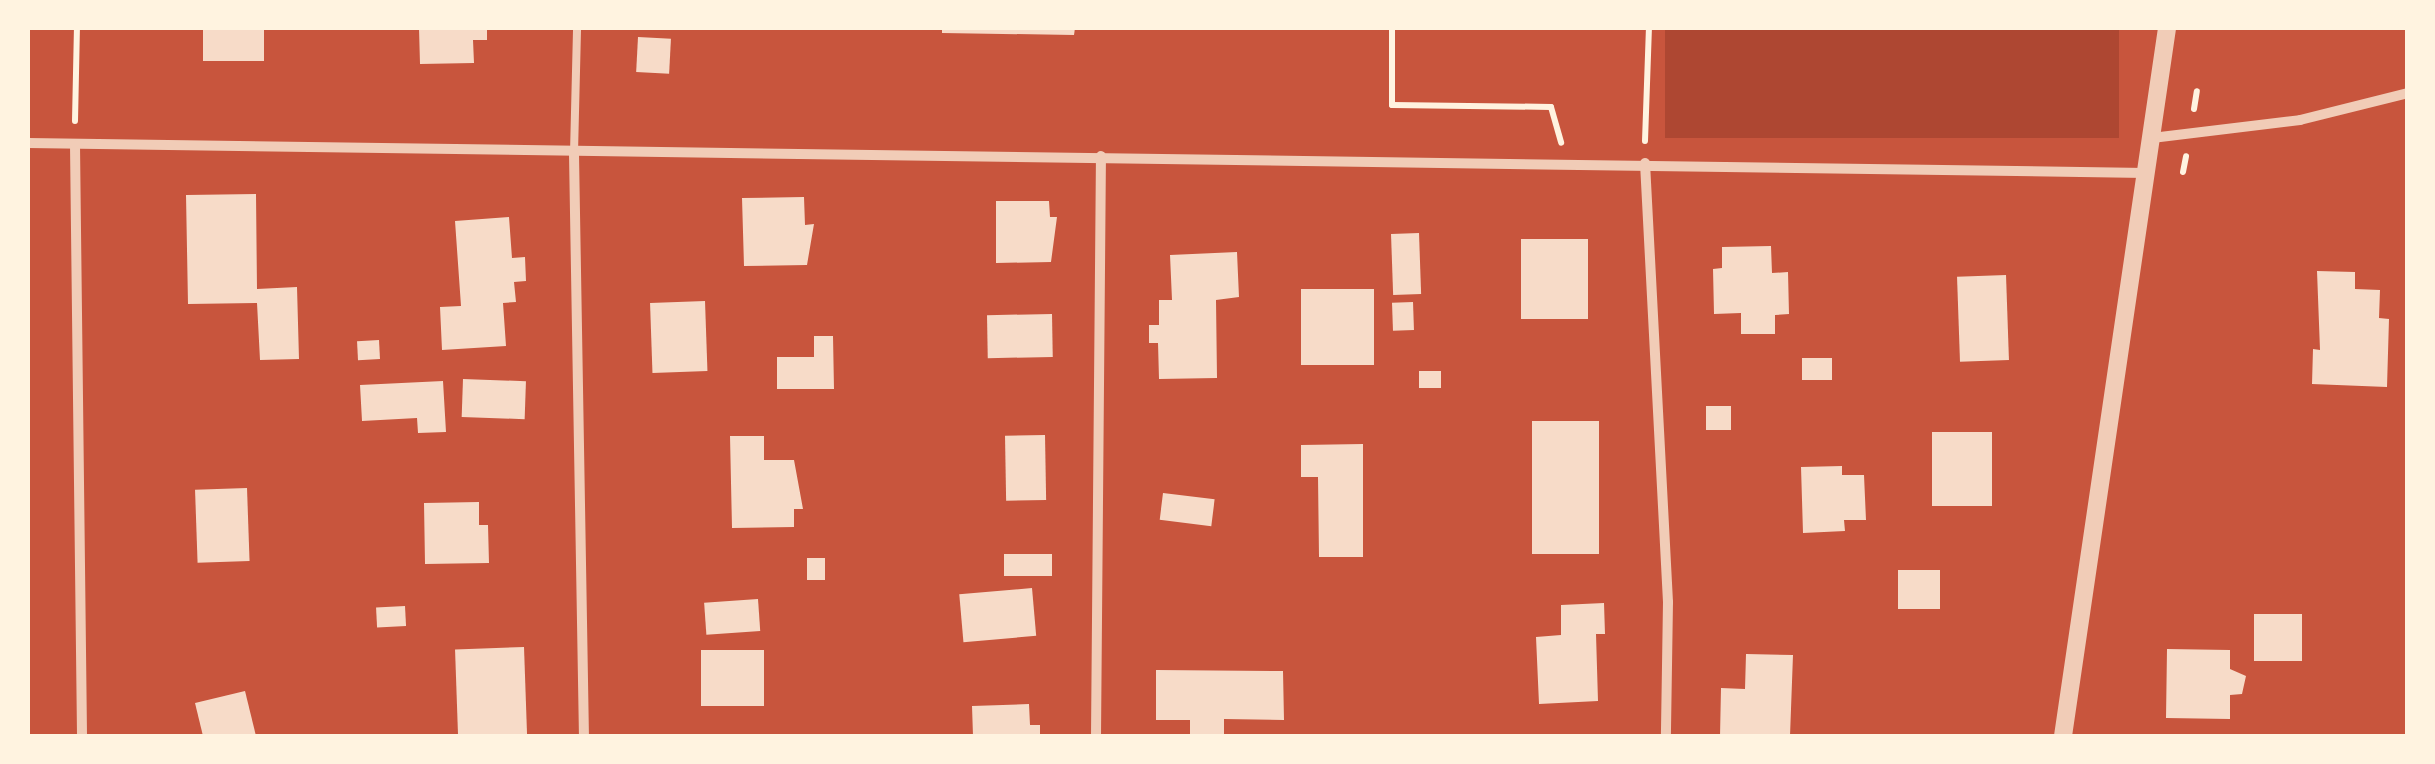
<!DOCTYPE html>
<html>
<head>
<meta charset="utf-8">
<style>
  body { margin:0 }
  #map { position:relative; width:2435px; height:764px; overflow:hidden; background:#c8553d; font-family:"DejaVu Sans",sans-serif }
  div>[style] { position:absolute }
  .green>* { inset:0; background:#ae4732; transform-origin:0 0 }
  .building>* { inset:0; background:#f7dbc8; transform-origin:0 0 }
  .path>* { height:6px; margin:-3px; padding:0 3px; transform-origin:3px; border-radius:3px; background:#fff3e0 }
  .service>* { height:8px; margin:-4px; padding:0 4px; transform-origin:4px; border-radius:4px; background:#f1ccb7 }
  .minor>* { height:10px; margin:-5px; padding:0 5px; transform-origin:5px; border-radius:5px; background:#f1ccb7 }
  .tertiary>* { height:18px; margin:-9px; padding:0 9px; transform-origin:9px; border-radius:9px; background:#f1ccb7 }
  span { translate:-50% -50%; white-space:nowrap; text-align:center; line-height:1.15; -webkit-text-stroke:9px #fff3e0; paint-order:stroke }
  .frame { position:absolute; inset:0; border:30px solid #fff3e0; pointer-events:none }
</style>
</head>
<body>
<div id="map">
  <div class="green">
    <div style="left:1665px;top:28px;width:454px;height:110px"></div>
  </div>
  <div class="building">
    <div style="left:203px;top:28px;width:61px;height:33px"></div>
    <div style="clip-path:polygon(419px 28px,487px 28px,487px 40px,473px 40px,474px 63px,420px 64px)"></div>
    <div style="clip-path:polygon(942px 28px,1075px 28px,1074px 35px,942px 33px)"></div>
    <div style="left:638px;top:37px;width:33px;height:35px;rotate:3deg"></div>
    <div style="clip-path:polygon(256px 194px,257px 289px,297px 287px,299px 359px,260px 360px,257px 303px,188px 304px,186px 195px)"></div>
    <div style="clip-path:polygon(804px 197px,805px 225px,814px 224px,807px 265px,744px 266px,742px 198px)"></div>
    <div style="clip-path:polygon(996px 201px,1049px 201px,1050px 217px,1057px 217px,1051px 262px,996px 263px)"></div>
    <div style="clip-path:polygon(509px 217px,512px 258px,525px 257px,526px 281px,514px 282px,516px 302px,503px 303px,506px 346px,442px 350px,440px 307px,461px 306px,455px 221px)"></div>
    <div style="left:1419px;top:233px;width:61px;height:28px;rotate:88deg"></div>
    <div style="left:1521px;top:239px;width:67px;height:80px"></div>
    <div style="clip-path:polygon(1771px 246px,1772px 273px,1788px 272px,1789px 314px,1775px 315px,1775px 334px,1741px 334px,1741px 313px,1714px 314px,1713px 269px,1722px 268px,1722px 247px)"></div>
    <div style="clip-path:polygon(1237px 252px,1239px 297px,1216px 300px,1217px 378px,1159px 379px,1158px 343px,1149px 343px,1149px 325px,1159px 325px,1159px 300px,1172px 300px,1170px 255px)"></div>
    <div style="clip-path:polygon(2317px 271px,2355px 272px,2355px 289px,2380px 290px,2379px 318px,2389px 319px,2387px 387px,2312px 384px,2313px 349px,2320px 350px)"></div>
    <div style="left:2006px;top:275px;width:85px;height:49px;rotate:88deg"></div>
    <div style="left:1301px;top:289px;width:73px;height:76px"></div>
    <div style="left:705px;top:301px;width:70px;height:55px;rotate:88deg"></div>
    <div style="left:1413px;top:302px;width:28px;height:21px;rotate:88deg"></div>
    <div style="left:1052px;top:314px;width:43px;height:65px;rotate:89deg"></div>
    <div style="clip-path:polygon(814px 336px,833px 336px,834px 389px,777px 389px,777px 357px,814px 357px)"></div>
    <div style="left:379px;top:340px;width:19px;height:22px;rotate:87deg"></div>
    <div style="left:1802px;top:358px;width:30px;height:22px"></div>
    <div style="left:1419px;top:371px;width:22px;height:17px"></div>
    <div style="left:463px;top:379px;width:63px;height:38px;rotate:2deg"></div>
    <div style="clip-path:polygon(443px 381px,446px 432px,418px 433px,417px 418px,362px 421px,360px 385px)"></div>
    <div style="left:1706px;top:406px;width:25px;height:24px"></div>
    <div style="left:1532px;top:421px;width:67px;height:133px"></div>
    <div style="left:1932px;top:432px;width:60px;height:74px"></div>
    <div style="left:1045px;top:435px;width:65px;height:40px;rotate:89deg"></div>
    <div style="clip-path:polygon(730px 436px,764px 436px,764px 460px,794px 460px,803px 509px,794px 509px,794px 527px,732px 528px)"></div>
    <div style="clip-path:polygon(1363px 444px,1363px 557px,1319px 557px,1318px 477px,1301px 477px,1301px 445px)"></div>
    <div style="clip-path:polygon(1842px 466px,1842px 475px,1864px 475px,1866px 520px,1844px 520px,1845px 531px,1803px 533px,1801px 467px)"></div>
    <div style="left:247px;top:488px;width:73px;height:52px;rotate:88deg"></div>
    <div style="left:1163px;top:493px;width:52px;height:27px;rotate:7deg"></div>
    <div style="clip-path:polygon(479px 502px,479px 525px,488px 525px,489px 563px,425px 564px,424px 503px)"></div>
    <div style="left:1052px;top:554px;width:22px;height:48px;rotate:90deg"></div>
    <div style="left:807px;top:558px;width:18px;height:22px"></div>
    <div style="left:1898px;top:570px;width:42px;height:39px"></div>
    <div style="left:1032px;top:588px;width:48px;height:73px;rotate:85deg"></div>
    <div style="left:758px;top:599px;width:32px;height:54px;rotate:86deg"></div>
    <div style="clip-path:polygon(1604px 603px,1605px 634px,1596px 634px,1598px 701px,1539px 704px,1536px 637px,1561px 635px,1561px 605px)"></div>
    <div style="left:405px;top:606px;width:20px;height:29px;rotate:87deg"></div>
    <div style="left:2302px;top:614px;width:47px;height:48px;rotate:90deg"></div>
    <div style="left:524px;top:647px;width:89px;height:69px;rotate:88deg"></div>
    <div style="clip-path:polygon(2167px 649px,2230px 650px,2230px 669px,2246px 676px,2242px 694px,2230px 695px,2230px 719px,2166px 718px)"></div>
    <div style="left:701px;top:650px;width:63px;height:56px"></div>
    <div style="clip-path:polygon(1746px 654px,1793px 655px,1790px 736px,1720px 736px,1721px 688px,1745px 689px)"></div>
    <div style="clip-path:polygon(1156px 670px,1283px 671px,1284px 720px,1224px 719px,1224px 736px,1190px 736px,1190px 720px,1156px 720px)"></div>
    <div style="clip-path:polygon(245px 691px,256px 736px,203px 736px,195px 703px)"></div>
    <div style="clip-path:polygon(1029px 704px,1030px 725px,1040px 725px,1040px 736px,973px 736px,972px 706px)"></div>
  </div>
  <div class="path">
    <div style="left:1392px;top:28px;width:77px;rotate:90deg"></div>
    <div style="left:1392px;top:105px;width:159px;rotate:0.7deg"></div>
    <div style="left:1551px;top:107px;width:37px;rotate:74deg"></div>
    <div style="left:2194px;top:109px;width:18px;rotate:-81deg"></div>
    <div style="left:75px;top:121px;width:93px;rotate:-88.8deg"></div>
    <div style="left:1645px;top:141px;width:113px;rotate:-88deg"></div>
    <div style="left:2183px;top:172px;width:16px;rotate:-79deg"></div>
  </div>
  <div class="service">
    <div style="left:574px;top:153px;width:125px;rotate:-88.6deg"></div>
  </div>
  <div class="minor">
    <div style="left:2152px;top:138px;width:149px;rotate:-6.9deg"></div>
    <div style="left:2300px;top:120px;width:111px;rotate:-14deg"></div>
    <div style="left:28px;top:143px;width:2118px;rotate:0.81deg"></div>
    <div style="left:75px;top:145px;width:591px;rotate:89.32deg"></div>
    <div style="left:574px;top:154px;width:582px;rotate:89.02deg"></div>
    <div style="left:1645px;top:163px;width:440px;rotate:87deg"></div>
    <div style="left:1668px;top:602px;width:134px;rotate:90.9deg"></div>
    <div style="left:1096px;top:736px;width:580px;rotate:-89.51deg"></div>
  </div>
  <div class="tertiary">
    <div style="left:2063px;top:736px;width:716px;rotate:-81.64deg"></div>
  </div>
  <div class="frame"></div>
</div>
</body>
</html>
